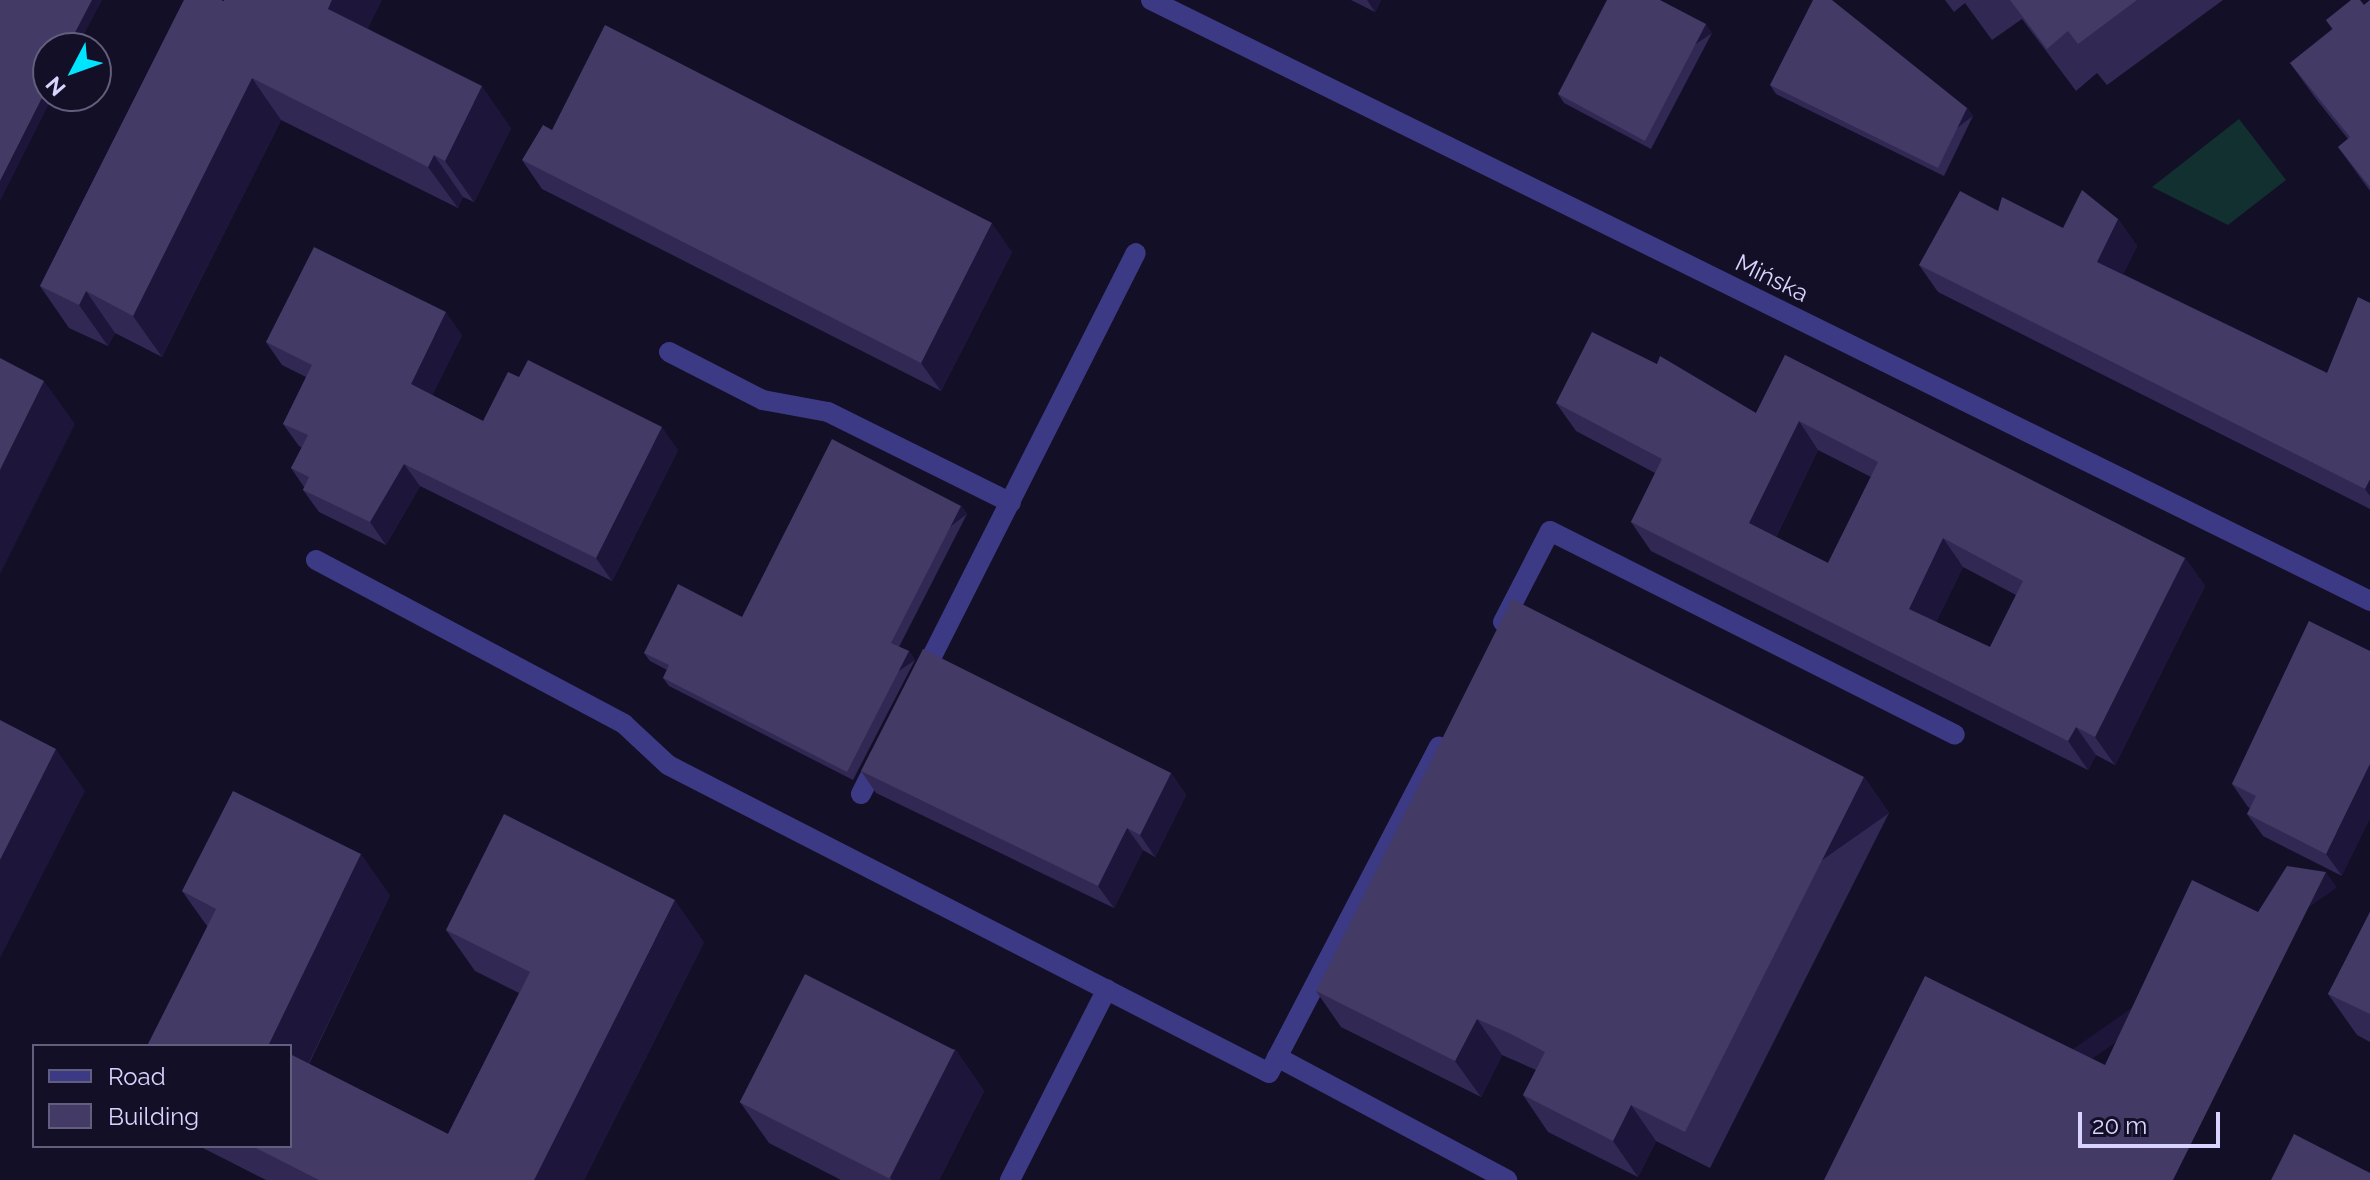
<!DOCTYPE html>
<html>
<head>
<meta charset="utf-8">
<style>
  body { margin:0 }
  #map { position:relative; width:2370px; height:1180px; overflow:hidden; background:#130f26; font-family:Raleway,sans-serif }
  div>[style] { position:absolute }
  .green>* { inset:0; background:#12302f }
  .lane>* { height:20px; margin:-10px; padding:0 10px; transform-origin:10px; border-radius:10px; background:#3d3a85 }
  .street>* { height:20px; margin:-10px; padding:0 10px; transform-origin:10px; border-radius:10px; background:#3d3a85 }
  .wall>* { inset:0; background:#312854 }
  .shaded-wall>* { inset:0; background:#1d163a; transform-origin:0 0 }
  .building>* { inset:0; background:#433a66; transform-origin:0 0 }
  span { translate:-50% -50%; white-space:nowrap; text-align:center; line-height:1.15; -webkit-text-stroke:8px #130f26; paint-order:stroke }
  .street-label { font-size:24px; color:#d9d4ff }
  .legend { position:absolute; left:32px; top:1044px; width:260px; height:104px; box-sizing:border-box; background:#130f26; border:2px solid #625e7d; margin:0; padding:10px 14px; list-style:none; font-size:24px; color:#d9d4ff }
  .legend li { display:flex; align-items:center; gap:16px; height:40px }
  .legend b { width:40px; border:2px solid #625e7d }
  .north { position:absolute; left:32px; top:32px; width:80px; height:80px; box-sizing:border-box; background:#130f26; border:2px solid #625e7d; border-radius:50%; rotate:229deg; font-size:22px; font-weight:700; line-height:32px; text-align:center; color:#d9d4ff }
  .north::after { content:''; display:block; margin:auto; width:28px; height:36px; background:#00e5ff; clip-path:polygon(50% 0,100% 100%,50% 72%,0 100%) }
  .scale { position:absolute; left:2078px; top:1112px; width:142px; height:36px; box-sizing:border-box; border:4px solid #d9d4ff; border-top:0; padding-left:10px; font-size:24px; line-height:28px; white-space:nowrap; color:#d9d4ff; -webkit-text-stroke:6px #130f26; paint-order:stroke }
</style>
</head>
<body>
<div id="map">
  <div class="green">
    <div style="clip-path:polygon(2239px 119px,2286px 180px,2228px 225px,2152px 187px)"></div>
  </div>
  <div class="lane">
    <div style="left:669px;top:352px;width:106px;rotate:27.1deg"></div>
    <div style="left:763px;top:400px;width:66px;rotate:10.5deg"></div>
    <div style="left:828px;top:412px;width:204px;rotate:26.4deg"></div>
    <div style="left:316px;top:560px;width:349px;rotate:28deg"></div>
    <div style="left:624px;top:724px;width:60px;rotate:43deg"></div>
    <div style="left:668px;top:765px;width:675px;rotate:27.13deg"></div>
    <div style="left:1269px;top:1073px;width:368px;rotate:-62.5deg"></div>
    <div style="left:1503px;top:622px;width:102px;rotate:-62.7deg"></div>
    <div style="left:1550px;top:531px;width:453px;rotate:26.7deg"></div>
    <div style="left:921px;top:678px;width:476px;rotate:-63.2deg"></div>
    <div style="left:861px;top:794px;width:42px;rotate:-63.4deg"></div>
    <div style="left:1277px;top:1057px;width:261px;rotate:28.1deg"></div>
    <div style="left:1010px;top:1180px;width:214px;rotate:-63.1deg"></div>
  </div>
  <div class="street">
    <div style="left:1151px;top:0;width:1359px;rotate:26.24deg"></div>
  </div>
  <div class="wall">
    <div style="clip-path:polygon(184px 0,368px 29px,511px 128px,474px 202px,463px 197px,458px 208px,281px 120px,162px 357px,115px 333px,108px 346px,69px 328px,40px 286px)"></div>
    <div style="clip-path:polygon(1351px 0,1381px 0,1375px 12px)"></div>
    <div style="clip-path:polygon(1945px 0,2223px 0,2107px 85px,2097px 73px,2076px 91px,2022px 19px,1992px 40px,1965px 3px,1954px 12px)"></div>
    <div style="clip-path:polygon(2370px 0,2370px 191px,2338px 147px,2348px 139px,2316px 99px,2290px 63px,2332px 29px,2326px 20px,2364px 5px)"></div>
    <div style="clip-path:polygon(1712px 33px,1651px 149px,1564px 103px,1558px 94px)"></div>
    <div style="clip-path:polygon(1770px 85px,1967px 108px,1973px 116px,1944px 176px,1776px 94px)"></div>
    <div style="clip-path:polygon(522px 160px,1012px 252px,941px 391px,542px 189px)"></div>
    <div style="clip-path:polygon(1998px 211px,2063px 228px,2118px 219px,2137px 246px,2123px 274px,2327px 373px,2370px 303px,2370px 509px,1938px 292px,1919px 265px)"></div>
    <div style="clip-path:polygon(462px 335px,432px 395px,483px 421px,678px 450px,612px 581px,420px 486px,386px 545px,319px 512px,303px 490px,304px 487px,291px 468px,302px 448px,299px 446px,283px 424px,306px 377px,282px 365px,266px 342px)"></div>
    <div style="clip-path:polygon(evenodd,1785px 355px,2185px 558px,2205px 586px,2115px 765px,2096px 755px,2088px 770px,1651px 551px,1631px 522px,1655px 473px,1576px 431px,1556px 403px,1657px 364px,1756px 413px,1785px 355px,1818px 450px,1871px 477px,1828px 563px,1776px 537px,1818px 450px,1785px 355px,1963px 567px,2016px 595px,1990px 647px,1936px 622px,1963px 567px)"></div>
    <div style="clip-path:polygon(961px 506px,967px 514px,899px 647px,909px 651px,915px 660px,853px 780px,669px 686px,663px 678px,667px 670px,650px 661px,644px 653px,742px 617px)"></div>
    <div style="clip-path:polygon(2309px 621px,2342px 876px,2263px 836px,2247px 814px,2250px 808px,2248px 807px,2232px 784px)"></div>
    <div style="clip-path:polygon(861px 771px,1171px 773px,1186px 795px,1155px 857px,1143px 850px,1114px 908px,876px 793px)"></div>
    <div style="clip-path:polygon(1864px 777px,1889px 813px,1710px 1168px,1656px 1141px,1638px 1177px,1548px 1132px,1523px 1095px,1536px 1070px,1502px 1055px,1481px 1097px,1341px 1027px,1316px 991px)"></div>
    <div style="clip-path:polygon(182px 891px,390px 895px,309px 1064px,448px 1134px,519px 993px,475px 971px,446px 930px,704px 942px,584px 1180px,266px 1180px,199px 1146px,290px 1146px,207px 926px)"></div>
    <div style="clip-path:polygon(2370px 912px,2370px 1042px,2357px 1035px,2328px 994px)"></div>
    <div style="clip-path:polygon(955px 1049px,984px 1091px,939px 1180px,841px 1180px,769px 1143px,740px 1102px)"></div>
  </div>
  <div class="shaded-wall">
    <div style="clip-path:polygon(92px 0,102px 0,77px 48px,67px 48px)"></div>
    <div style="clip-path:polygon(332px 0,382px 0,357px 51px,328px 9px)"></div>
    <div style="clip-path:polygon(1367px 0,1381px 0,1375px 12px)"></div>
    <div style="left:1706px;top:24px;width:11px;height:132px;rotate:56deg"></div>
    <div style="clip-path:polygon(252px 78px,281px 120px,162px 357px,133px 316px)"></div>
    <div style="clip-path:polygon(48px 86px,48px 96px,53px 96px,0 201px,0 181px)"></div>
    <div style="clip-path:polygon(482px 86px,511px 128px,474px 202px,445px 161px)"></div>
    <div style="left:1967px;top:108px;width:10px;height:67px;rotate:53deg"></div>
    <div style="clip-path:polygon(434px 155px,463px 197px,458px 208px,428px 167px)"></div>
    <div style="clip-path:polygon(2118px 219px,2137px 246px,2116px 289px,2097px 262px)"></div>
    <div style="clip-path:polygon(992px 223px,1012px 252px,941px 391px,921px 363px)"></div>
    <div style="clip-path:polygon(86px 291px,115px 333px,108px 346px,79px 305px)"></div>
    <div style="clip-path:polygon(446px 312px,462px 335px,427px 407px,411px 384px)"></div>
    <div style="clip-path:polygon(44px 381px,75px 424px,0 574px,0 470px)"></div>
    <div style="clip-path:polygon(1799px 421px,1818px 450px,1769px 551px,1749px 523px)"></div>
    <div style="clip-path:polygon(662px 427px,678px 450px,612px 581px,596px 558px)"></div>
    <div style="clip-path:polygon(404px 464px,420px 486px,386px 545px,370px 522px)"></div>
    <div style="clip-path:polygon(2370px 479px,2370px 496px,2365px 489px)"></div>
    <div style="left:961px;top:506px;width:10px;height:154px;rotate:53deg"></div>
    <div style="clip-path:polygon(1943px 538px,1963px 567px,1929px 637px,1909px 609px)"></div>
    <div style="clip-path:polygon(2185px 558px,2205px 586px,2115px 765px,2095px 737px)"></div>
    <div style="left:909px;top:651px;width:11px;height:136px;rotate:56deg"></div>
    <div style="clip-path:polygon(2076px 727px,2096px 755px,2088px 770px,2068px 741px)"></div>
    <div style="clip-path:polygon(56px 749px,85px 791px,0 958px,0 860px)"></div>
    <div style="clip-path:polygon(2370px 764px,2370px 819px,2342px 876px,2326px 854px)"></div>
    <div style="clip-path:polygon(1171px 773px,1186px 795px,1155px 857px,1140px 835px)"></div>
    <div style="left:1864px;top:777px;width:44px;height:398px;rotate:55deg"></div>
    <div style="clip-path:polygon(1127px 828px,1143px 850px,1114px 908px,1098px 886px)"></div>
    <div style="clip-path:polygon(361px 854px,390px 895px,298px 1085px,290px 1073px,290px 1046px,271px 1046px,269px 1044px)"></div>
    <div style="left:2326px;top:872px;width:19px;height:344px;rotate:55deg"></div>
    <div style="clip-path:polygon(675px 900px,704px 942px,584px 1180px,534px 1180px)"></div>
    <div style="clip-path:polygon(1477px 1019px,1502px 1055px,1481px 1097px,1455px 1061px)"></div>
    <div style="clip-path:polygon(955px 1049px,984px 1091px,939px 1180px,892px 1180px,890px 1178px)"></div>
    <div style="clip-path:polygon(1631px 1105px,1656px 1141px,1638px 1177px,1613px 1141px)"></div>
  </div>
  <div class="building">
    <div style="clip-path:polygon(0 0,92px 0,67px 48px,48px 48px,48px 86px,0 181px)"></div>
    <div style="clip-path:polygon(184px 0,221px 0,224px 1px,224px 0,332px 0,328px 9px,482px 86px,445px 161px,434px 155px,428px 167px,252px 78px,133px 316px,86px 291px,79px 305px,40px 286px)"></div>
    <div style="clip-path:polygon(1607px 0,1660px 0,1706px 24px,1645px 141px,1558px 94px)"></div>
    <div style="clip-path:polygon(1813px 0,1832px 0,1967px 108px,1938px 168px,1770px 85px)"></div>
    <div style="clip-path:polygon(2010px 0,2137px 0,2078px 44px,2068px 31px,2047px 49px)"></div>
    <div style="clip-path:polygon(2351px 0,2360px 0,2364px 5px,2370px 0,2370px 187px,2338px 147px,2350px 137px,2290px 63px,2333px 29px,2326px 20px)"></div>
    <div style="clip-path:polygon(605px 25px,992px 223px,921px 363px,522px 160px,543px 125px,552px 130px)"></div>
    <div style="clip-path:polygon(2082px 190px,2118px 219px,2097px 262px,2327px 373px,2358px 297px,2370px 303px,2370px 479px,2365px 489px,1919px 265px,1960px 191px,1998px 211px,2002px 197px,2063px 228px)"></div>
    <div style="clip-path:polygon(314px 247px,446px 312px,411px 384px,483px 421px,508px 372px,519px 377px,528px 360px,662px 427px,596px 558px,404px 464px,370px 522px,303px 490px,309px 477px,291px 468px,308px 435px,283px 424px,312px 365px,266px 342px)"></div>
    <div style="clip-path:polygon(evenodd,1592px 332px,1657px 364px,1660px 356px,1756px 413px,1785px 355px,2185px 558px,2095px 737px,2076px 727px,2068px 741px,1631px 522px,1662px 459px,1556px 403px,1592px 332px,1799px 421px,1878px 462px,1828px 563px,1749px 523px,1799px 421px,1592px 332px,1943px 538px,2023px 581px,1990px 647px,1909px 609px,1943px 538px)"></div>
    <div style="clip-path:polygon(0 358px,44px 381px,0 470px)"></div>
    <div style="clip-path:polygon(832px 439px,961px 506px,891px 643px,909px 651px,847px 772px,663px 678px,669px 665px,644px 653px,678px 584px,742px 617px)"></div>
    <div style="clip-path:polygon(1512px 599px,1864px 777px,1685px 1132px,1631px 1105px,1613px 1141px,1523px 1095px,1545px 1052px,1511px 1034px,1477px 1019px,1455px 1061px,1316px 991px)"></div>
    <div style="clip-path:polygon(2309px 621px,2370px 651px,2370px 764px,2326px 854px,2247px 814px,2256px 796px,2232px 784px)"></div>
    <div style="clip-path:polygon(923px 649px,1171px 773px,1140px 835px,1127px 828px,1098px 886px,861px 771px)"></div>
    <div style="clip-path:polygon(0 720px,56px 749px,0 860px)"></div>
    <div style="clip-path:polygon(233px 791px,361px 854px,269px 1044px,274px 1046px,147px 1046px,216px 909px,182px 891px)"></div>
    <div style="clip-path:polygon(504px 814px,675px 900px,534px 1180px,319px 1180px,252px 1146px,290px 1146px,290px 1054px,448px 1134px,530px 972px,446px 930px)"></div>
    <div style="clip-path:polygon(2287px 866px,2326px 872px,2173px 1180px,1824px 1180px,1925px 976px,2105px 1065px,2192px 880px,2258px 912px)"></div>
    <div style="clip-path:polygon(2370px 912px,2370px 1014px,2328px 994px)"></div>
    <div style="left:805px;top:974px;width:168px;height:144px;rotate:27deg"></div>
    <div style="clip-path:polygon(2294px 1134px,2370px 1173px,2370px 1180px,2271px 1180px)"></div>
  </div>
  <div class="street-label">
    <span style="left:1772px;top:278px;rotate:26deg">Mińska</span>
  </div>
  <ul class="legend">
  <li><b style="height:10px;background:#3d3a85"></b>Road</li>
  <li><b style="height:22px;background:#433a66"></b>Building</li>
  </ul>
  <div class="north">N</div>
  <div class="scale">20 m</div>
</div>
</body>
</html>
